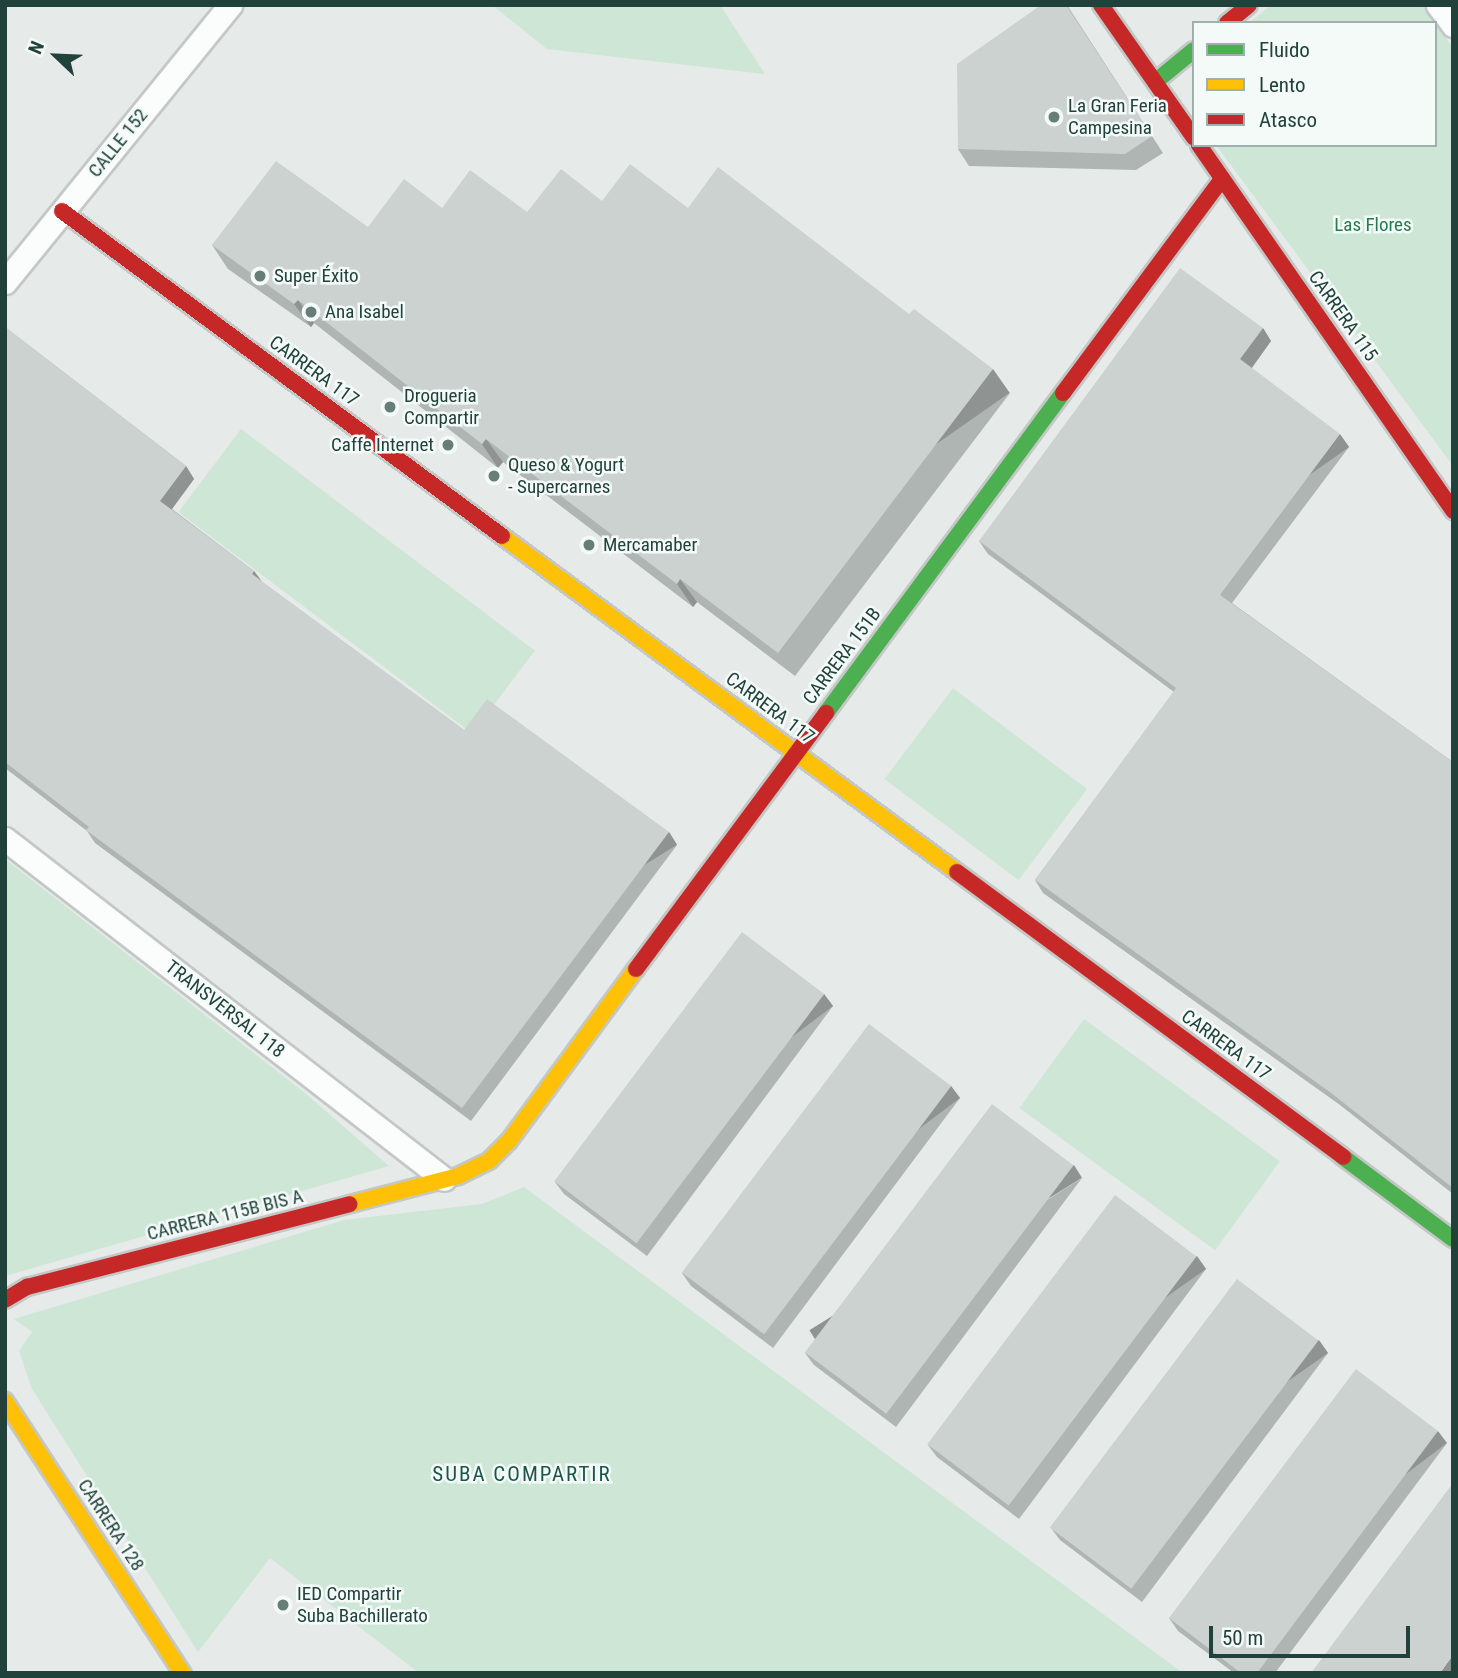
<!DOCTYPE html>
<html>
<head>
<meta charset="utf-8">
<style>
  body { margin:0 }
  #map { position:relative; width:1458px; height:1678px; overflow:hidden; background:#e6ebe9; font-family:"Roboto Condensed",sans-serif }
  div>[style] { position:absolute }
  .green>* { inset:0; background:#cee6d6; transform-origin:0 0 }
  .roads { filter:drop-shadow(2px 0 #c3c8c6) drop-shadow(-2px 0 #c3c8c6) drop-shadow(0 2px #c3c8c6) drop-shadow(0 -2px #c3c8c6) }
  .street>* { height:23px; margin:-11.5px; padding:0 11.5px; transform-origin:11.5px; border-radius:11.5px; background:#fbfcfc }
  .fast>* { height:16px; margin:-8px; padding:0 8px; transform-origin:8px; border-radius:8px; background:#4caf50 }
  .slow>* { height:16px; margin:-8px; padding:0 8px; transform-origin:8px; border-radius:8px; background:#ffc107 }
  .jam>* { height:16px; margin:-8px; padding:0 8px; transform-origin:8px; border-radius:8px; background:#c62828 }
  .wall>* { inset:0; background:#afb5b3 }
  .shaded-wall>* { inset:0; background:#8f9392; transform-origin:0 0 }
  .building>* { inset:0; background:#ccd2d0; transform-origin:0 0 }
  .dots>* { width:19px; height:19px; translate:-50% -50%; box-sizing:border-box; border:4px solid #f4faf8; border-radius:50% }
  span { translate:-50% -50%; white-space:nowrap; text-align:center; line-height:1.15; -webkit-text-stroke:5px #f4faf8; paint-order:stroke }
  .poi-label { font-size:19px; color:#21423b }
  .left { translate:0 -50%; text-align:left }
  .right { translate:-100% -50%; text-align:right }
  .street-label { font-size:19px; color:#21423b }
  .park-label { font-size:19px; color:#277c4d }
  .neighbourhood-label { font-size:21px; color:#1b564b; letter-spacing:2px }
  .frame { position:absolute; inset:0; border:7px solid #21423b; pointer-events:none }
  .legend { position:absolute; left:1192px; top:21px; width:245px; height:126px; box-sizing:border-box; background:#f4faf8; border:2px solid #a0b0ac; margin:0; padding:9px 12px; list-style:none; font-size:21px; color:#21423b }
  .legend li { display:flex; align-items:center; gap:14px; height:35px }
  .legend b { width:35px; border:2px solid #a0b0ac }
  .north { position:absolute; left:21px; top:21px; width:70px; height:70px; -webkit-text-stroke:5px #f4faf8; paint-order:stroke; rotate:293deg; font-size:19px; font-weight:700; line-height:28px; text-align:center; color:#21423b }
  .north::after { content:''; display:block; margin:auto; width:24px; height:32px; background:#21423b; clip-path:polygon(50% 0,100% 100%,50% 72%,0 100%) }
  .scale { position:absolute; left:1209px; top:1626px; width:201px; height:32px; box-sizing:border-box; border:4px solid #21423b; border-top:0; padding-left:9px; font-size:21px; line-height:24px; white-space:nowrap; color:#21423b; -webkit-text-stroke:5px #f4faf8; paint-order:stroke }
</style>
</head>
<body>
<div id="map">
  <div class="green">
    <div style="clip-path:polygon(492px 5px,720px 5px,765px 74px,547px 49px)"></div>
    <div style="clip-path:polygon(1271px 5px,1422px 5px,1435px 23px,1249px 23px)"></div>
    <div style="clip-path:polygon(1435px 23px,1453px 48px,1453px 466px,1216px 145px,1435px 145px)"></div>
    <div style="left:241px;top:429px;width:368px;height:104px;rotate:37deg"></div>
    <div style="left:953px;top:688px;width:168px;height:114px;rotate:37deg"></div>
    <div style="clip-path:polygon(5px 859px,305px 1093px,389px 1166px,5px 1276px)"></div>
    <div style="left:1084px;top:1019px;width:242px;height:110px;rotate:36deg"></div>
    <div style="clip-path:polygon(524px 1187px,1183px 1673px,419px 1673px,270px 1558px,198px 1652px,32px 1389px,19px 1351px,32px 1332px,14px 1319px,344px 1220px,482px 1204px)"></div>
  </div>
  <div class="roads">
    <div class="street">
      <div style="left:1438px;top:5px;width:25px;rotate:53deg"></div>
      <div style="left:5px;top:282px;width:357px;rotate:-50.9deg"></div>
      <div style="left:5px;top:839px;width:555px;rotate:37.76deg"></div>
    </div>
    <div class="fast">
      <div style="left:1155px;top:82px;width:50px;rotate:-39.4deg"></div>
      <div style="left:826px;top:713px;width:398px;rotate:-53.5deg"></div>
      <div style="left:1343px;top:1157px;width:137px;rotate:36.7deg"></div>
    </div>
    <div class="slow">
      <div style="left:502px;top:536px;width:566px;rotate:36.44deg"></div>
      <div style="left:350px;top:1204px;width:112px;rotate:-14.5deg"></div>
      <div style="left:458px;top:1176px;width:34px;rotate:-26deg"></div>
      <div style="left:489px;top:1161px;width:28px;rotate:-45deg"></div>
      <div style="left:509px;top:1141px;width:214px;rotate:-53.6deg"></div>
      <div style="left:5px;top:1401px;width:325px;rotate:56.9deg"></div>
    </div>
    <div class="jam">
      <div style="left:1101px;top:5px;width:162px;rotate:55deg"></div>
      <div style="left:1227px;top:23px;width:28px;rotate:-39deg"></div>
      <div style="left:1199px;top:145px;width:446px;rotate:55.2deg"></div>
      <div style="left:62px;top:211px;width:547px;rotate:36.45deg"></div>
      <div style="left:1063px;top:393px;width:267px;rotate:-53.4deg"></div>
      <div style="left:957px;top:872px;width:480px;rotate:36.4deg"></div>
      <div style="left:636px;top:969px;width:319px;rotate:-53.4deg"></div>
      <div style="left:5px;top:1300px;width:26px;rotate:-31deg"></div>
      <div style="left:27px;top:1287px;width:333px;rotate:-14.4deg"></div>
    </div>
  </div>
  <div class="wall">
    <div style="clip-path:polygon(1067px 5px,1163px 153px,1136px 170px,969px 166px,958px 149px)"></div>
    <div style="clip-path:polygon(602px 201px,688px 208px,1010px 393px,795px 676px,697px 602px,693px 607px,503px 462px,498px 468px,314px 323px,311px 327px,228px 269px,212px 245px,368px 227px,442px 208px,527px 212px)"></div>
    <div style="clip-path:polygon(5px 327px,186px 466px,194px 479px,172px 509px,254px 571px,262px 582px,464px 730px,669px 832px,677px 845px,471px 1121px,95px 843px,87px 831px,5px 768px)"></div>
    <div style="clip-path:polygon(1263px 328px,1271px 341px,1251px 368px,1349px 447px,1232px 603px,1453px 762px,1453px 1194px,1340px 1105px,1043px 893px,1035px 880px,1174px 692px,988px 554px,979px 541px)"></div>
    <div style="clip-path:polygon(824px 994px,833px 1006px,647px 1256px,564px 1194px,555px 1182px)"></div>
    <div style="clip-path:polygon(951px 1086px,960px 1098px,773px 1348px,691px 1286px,682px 1273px)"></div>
    <div style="clip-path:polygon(1082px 1178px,896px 1427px,814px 1365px,805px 1353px)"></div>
    <div style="clip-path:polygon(1206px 1269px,1019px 1519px,937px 1457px,928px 1445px)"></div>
    <div style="clip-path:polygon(1328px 1353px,1142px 1602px,1060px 1540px,1051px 1528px)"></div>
    <div style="clip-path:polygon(1447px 1443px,1275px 1673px,1234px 1673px,1178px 1631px,1169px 1618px)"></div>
  </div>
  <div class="shaded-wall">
    <div style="clip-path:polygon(298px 300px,314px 323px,311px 327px,294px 304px)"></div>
    <div style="clip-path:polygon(1263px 328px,1271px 341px,1249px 372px,1240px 359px)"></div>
    <div style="left:993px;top:369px;width:29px;height:356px;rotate:55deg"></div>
    <div style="left:1340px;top:434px;width:16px;height:201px;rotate:55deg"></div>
    <div style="clip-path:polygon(486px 439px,503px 462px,498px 468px,482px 444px)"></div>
    <div style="clip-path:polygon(186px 466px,194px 479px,169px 513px,160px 501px)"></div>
    <div style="clip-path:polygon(254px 571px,263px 583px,252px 574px)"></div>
    <div style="clip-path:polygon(680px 579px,697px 602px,693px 607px,677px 584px)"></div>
    <div style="left:669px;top:832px;width:15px;height:345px;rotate:58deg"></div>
    <div style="left:824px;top:994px;width:15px;height:311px;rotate:53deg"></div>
    <div style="left:951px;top:1086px;width:15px;height:311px;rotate:53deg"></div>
    <div style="left:1074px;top:1165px;width:15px;height:312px;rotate:58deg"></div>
    <div style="left:1197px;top:1256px;width:16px;height:312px;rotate:55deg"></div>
    <div style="left:1319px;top:1340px;width:16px;height:312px;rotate:55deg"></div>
    <div style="left:1438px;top:1431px;width:15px;height:302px;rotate:53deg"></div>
    <div style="clip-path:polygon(1453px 1655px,1453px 1673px,1440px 1673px)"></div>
  </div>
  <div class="building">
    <div style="clip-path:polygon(1041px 5px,1066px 5px,1152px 136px,1125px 154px,958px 149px,957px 64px)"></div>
    <div style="clip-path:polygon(276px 161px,368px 227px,404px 179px,442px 208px,470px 170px,527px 212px,561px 169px,602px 201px,630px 164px,688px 208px,718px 167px,909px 314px,914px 309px,993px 369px,778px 653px,680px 579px,677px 584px,486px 439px,482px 444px,298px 300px,294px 304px,212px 245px)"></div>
    <div style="clip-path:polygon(1180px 268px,1263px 328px,1240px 359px,1340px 434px,1220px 595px,1453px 762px,1453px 1188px,1331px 1093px,1035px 880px,1176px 688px,979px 541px)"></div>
    <div style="clip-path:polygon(5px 327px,186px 466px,160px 501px,254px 571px,252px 574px,464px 730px,487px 699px,669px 832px,462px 1108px,86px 830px,89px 827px,5px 762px)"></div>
    <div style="left:742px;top:932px;width:103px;height:312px;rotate:37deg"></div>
    <div style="left:869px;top:1024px;width:103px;height:311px;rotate:37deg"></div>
    <div style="left:992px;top:1104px;width:102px;height:311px;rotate:37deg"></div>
    <div style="left:1115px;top:1195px;width:102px;height:312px;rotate:37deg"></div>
    <div style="left:1237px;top:1279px;width:102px;height:311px;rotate:37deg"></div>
    <div style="clip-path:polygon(1356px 1369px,1438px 1431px,1257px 1673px,1241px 1673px,1169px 1618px)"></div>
    <div style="clip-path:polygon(1453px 1483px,1453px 1655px,1440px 1673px,1311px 1673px)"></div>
  </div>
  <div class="dots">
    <div style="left:1054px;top:117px;background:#667d78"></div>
    <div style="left:260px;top:276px;background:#667d78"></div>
    <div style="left:311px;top:312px;background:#667d78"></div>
    <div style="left:390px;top:407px;background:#667d78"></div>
    <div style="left:448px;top:445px;background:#667d78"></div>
    <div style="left:494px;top:476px;background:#667d78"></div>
    <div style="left:589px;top:545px;background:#667d78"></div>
    <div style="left:283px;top:1605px;background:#667d78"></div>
  </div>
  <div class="poi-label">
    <span class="left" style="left:1068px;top:117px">La Gran Feria<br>Campesina</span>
    <span class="left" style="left:274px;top:276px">Super Éxito</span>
    <span class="left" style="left:325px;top:312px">Ana Isabel</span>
    <span class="left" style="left:404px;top:407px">Drogueria<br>Compartir</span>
    <span class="right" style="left:434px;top:445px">Caffe Internet</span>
    <span class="left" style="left:508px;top:476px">Queso &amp; Yogurt<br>- Supercarnes</span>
    <span class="left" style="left:603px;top:545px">Mercamaber</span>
    <span class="left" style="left:297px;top:1605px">IED Compartir<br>Suba Bachillerato</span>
  </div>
  <div class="street-label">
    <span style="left:118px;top:143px;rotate:-51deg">CALLE 152</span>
    <span style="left:1343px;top:316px;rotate:55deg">CARRERA 115</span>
    <span style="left:314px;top:371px;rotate:36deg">CARRERA 117</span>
    <span style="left:842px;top:656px;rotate:-53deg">CARRERA 151B</span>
    <span style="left:770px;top:708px;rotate:37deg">CARRERA 117</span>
    <span style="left:225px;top:1009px;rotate:38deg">TRANSVERSAL 118</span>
    <span style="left:1226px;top:1045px;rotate:36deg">CARRERA 117</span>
    <span style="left:225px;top:1215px;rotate:-14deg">CARRERA 115B BIS A</span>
    <span style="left:111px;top:1525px;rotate:57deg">CARRERA 128</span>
  </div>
  <div class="park-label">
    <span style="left:1373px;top:225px">Las Flores</span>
  </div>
  <div class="neighbourhood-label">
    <span style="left:522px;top:1474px">SUBA COMPARTIR</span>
  </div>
  <div class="frame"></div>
  <ul class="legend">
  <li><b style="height:9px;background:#4caf50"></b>Fluido</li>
  <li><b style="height:9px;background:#ffc107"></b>Lento</li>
  <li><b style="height:9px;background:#c62828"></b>Atasco</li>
  </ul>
  <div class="north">N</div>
  <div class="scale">50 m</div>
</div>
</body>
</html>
